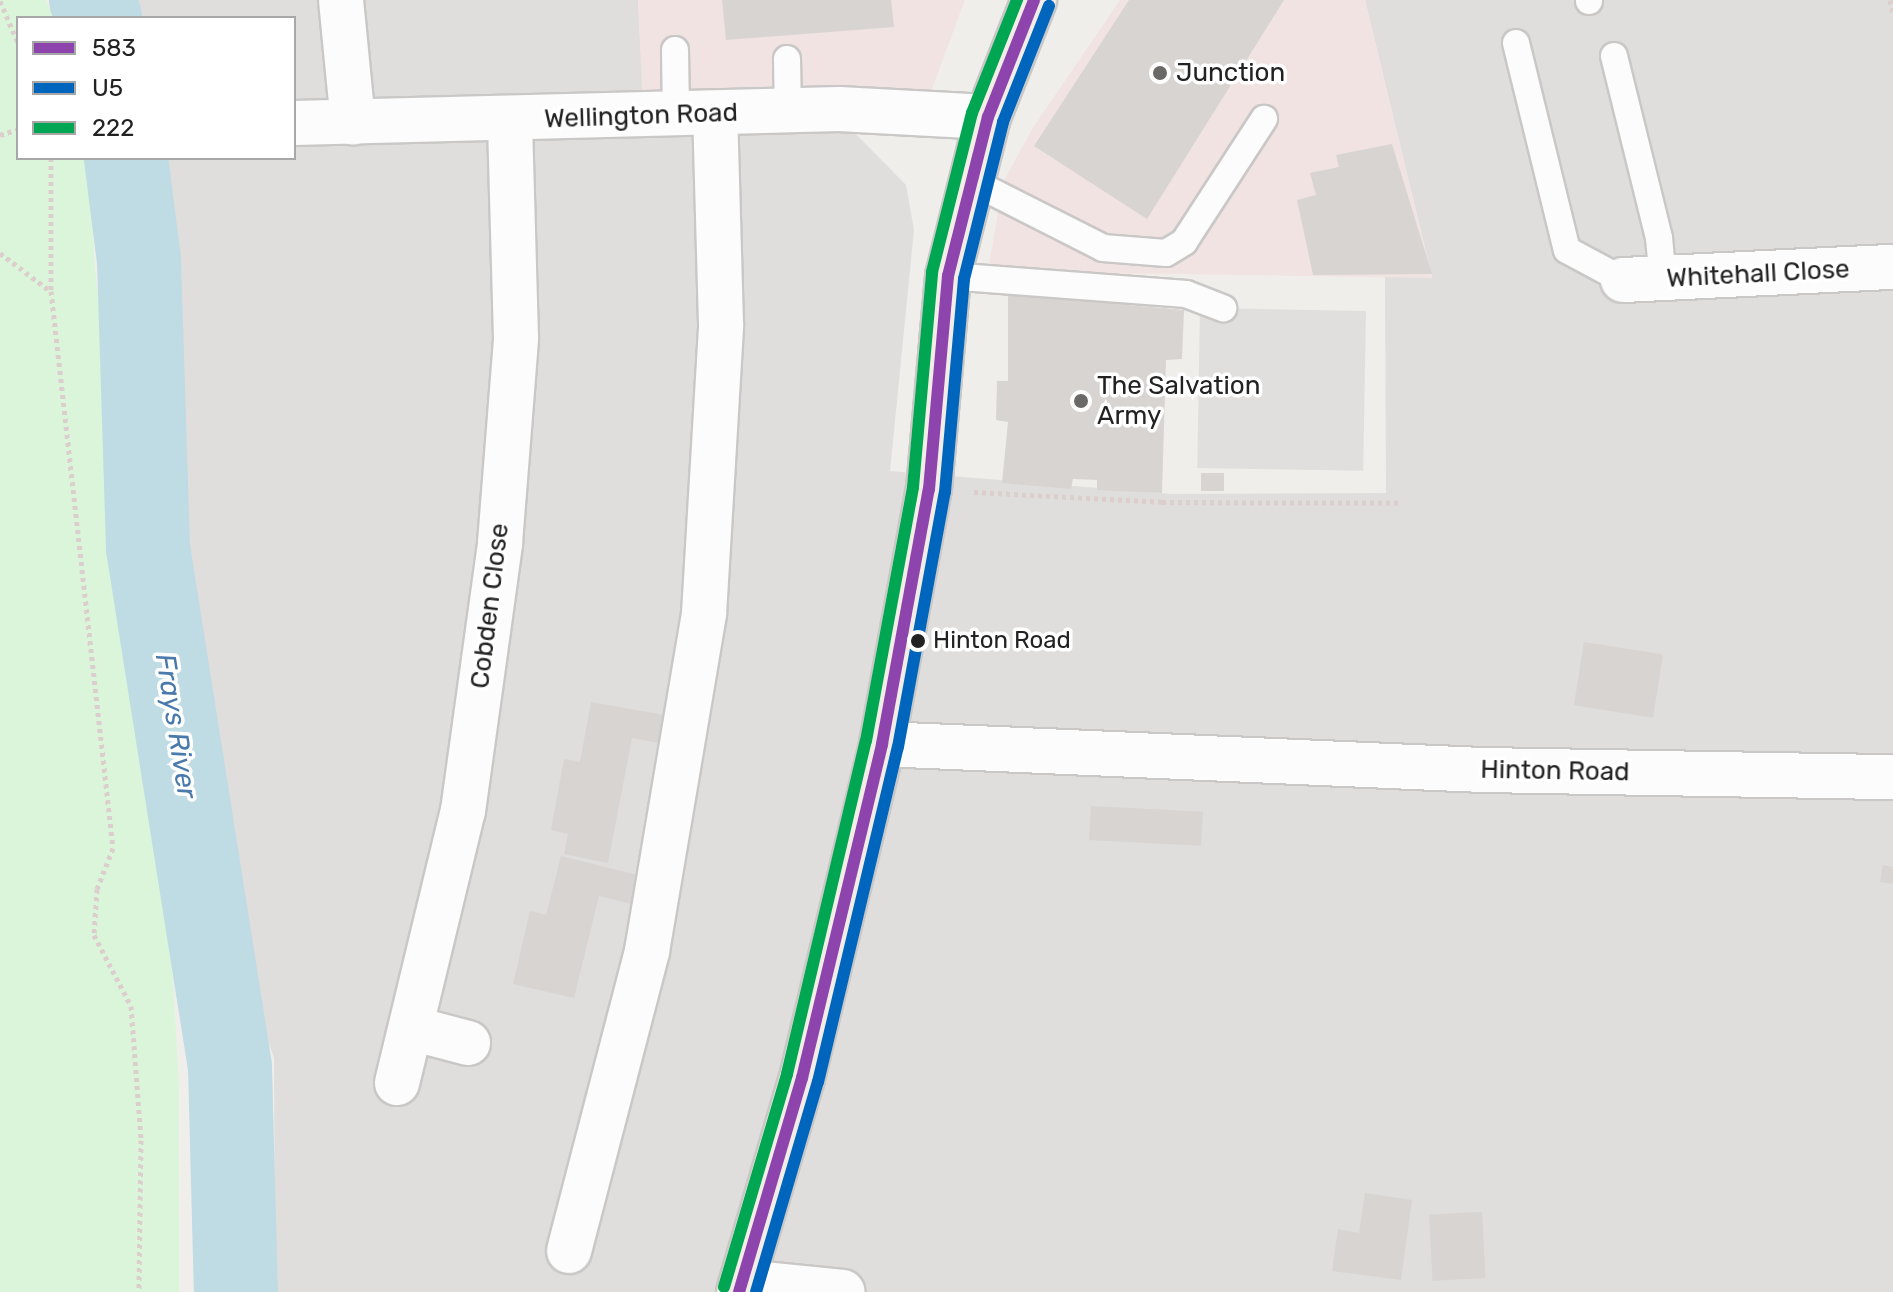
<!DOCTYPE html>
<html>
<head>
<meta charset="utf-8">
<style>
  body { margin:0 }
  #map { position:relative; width:1893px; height:1292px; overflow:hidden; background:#f0eeeb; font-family:Rubik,sans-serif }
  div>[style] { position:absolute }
  .residential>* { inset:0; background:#dfdedc }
  .commercial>* { inset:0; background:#f1e3e1 }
  .park>* { inset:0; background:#daf5da }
  .parking>* { inset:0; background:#e0dfde; transform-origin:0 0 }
  .river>* { height:84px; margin:-42px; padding:0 42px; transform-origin:42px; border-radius:42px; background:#bfdbe3 }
  .building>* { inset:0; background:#d7d4d2; transform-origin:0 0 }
  .path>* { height:5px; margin-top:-2.5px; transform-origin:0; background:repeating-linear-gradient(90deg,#dccecd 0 4px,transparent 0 8px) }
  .roads { filter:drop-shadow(2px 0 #c9c8c7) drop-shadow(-2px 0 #c9c8c7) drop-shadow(0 2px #c9c8c7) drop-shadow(0 -2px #c9c8c7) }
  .lane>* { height:26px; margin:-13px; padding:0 13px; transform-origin:13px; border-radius:13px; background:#fdfcfc }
  .street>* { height:44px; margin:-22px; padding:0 22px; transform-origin:22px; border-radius:22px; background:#fdfcfc }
  .primary>* { height:44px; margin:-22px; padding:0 22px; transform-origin:22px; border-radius:22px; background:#f3ede7 }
  .bus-1>* { height:12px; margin:-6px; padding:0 6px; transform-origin:6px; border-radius:6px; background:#8e44ad }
  .bus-2>* { height:12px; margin:-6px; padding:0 6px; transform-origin:6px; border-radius:6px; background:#0065bd }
  .bus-3>* { height:12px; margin:-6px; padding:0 6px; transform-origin:6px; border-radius:6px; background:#00a651 }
  .dots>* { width:22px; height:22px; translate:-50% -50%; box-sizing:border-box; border:4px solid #fff; border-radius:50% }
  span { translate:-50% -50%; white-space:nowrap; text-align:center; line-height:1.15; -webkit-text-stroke:7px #fff; paint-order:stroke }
  .bus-label { font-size:24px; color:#222 }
  .left { translate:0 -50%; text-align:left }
  .poi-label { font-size:26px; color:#222 }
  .street-label { font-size:26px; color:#222 }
  .water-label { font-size:28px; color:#4a7aab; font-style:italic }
  .legend { position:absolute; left:16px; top:16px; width:280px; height:144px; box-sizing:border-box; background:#fff; border:2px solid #a7a7a7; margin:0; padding:10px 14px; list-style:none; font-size:24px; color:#222 }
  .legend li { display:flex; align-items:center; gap:16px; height:40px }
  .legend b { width:40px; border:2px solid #a7a7a7 }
</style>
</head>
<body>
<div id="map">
  <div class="residential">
    <div style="clip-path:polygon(116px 0,638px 0,645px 127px,840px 118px,906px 185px,914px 230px,890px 471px,1171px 494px,1386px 493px,1385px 277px,1432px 277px,1365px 0,1893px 0,1893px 1292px,275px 1292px,274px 1058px,259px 1015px,203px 746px,169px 428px,169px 241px,162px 158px,294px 158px,294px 18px,125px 18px)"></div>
  </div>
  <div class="commercial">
    <div style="clip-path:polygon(638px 0,965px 0,919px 124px,644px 127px)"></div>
    <div style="clip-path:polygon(1120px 0,1365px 0,1432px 278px,988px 271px,1003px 182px,1034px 126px)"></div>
  </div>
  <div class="park">
    <div style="clip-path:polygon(0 0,46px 0,53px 18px,18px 18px,18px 158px,90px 158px,95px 270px,118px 459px,135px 680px,170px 929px,179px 1087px,179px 1292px,0 1292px)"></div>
  </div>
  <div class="parking">
    <div style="left:1200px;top:308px;width:166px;height:160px;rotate:1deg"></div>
  </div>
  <div class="river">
    <div style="left:91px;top:0;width:20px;rotate:63deg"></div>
    <div style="left:126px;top:158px;width:104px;rotate:82.8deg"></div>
    <div style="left:139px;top:261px;width:287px;rotate:88.2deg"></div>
    <div style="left:148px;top:548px;width:525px;rotate:81.02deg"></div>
    <div style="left:230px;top:1067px;width:225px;rotate:88.5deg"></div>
  </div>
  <div class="building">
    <div style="clip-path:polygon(722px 0,891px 0,894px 27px,726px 40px)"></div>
    <div style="clip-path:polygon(1129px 0,1284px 0,1147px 219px,1034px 146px)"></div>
    <div style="clip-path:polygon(1392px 144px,1432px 274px,1313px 275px,1297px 200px,1316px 195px,1310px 173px,1339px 167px,1336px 155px)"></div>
    <div style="clip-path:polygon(1008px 294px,1184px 310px,1182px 359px,1166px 360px,1162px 493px,1097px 490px,1097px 480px,1073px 479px,1071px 489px,1002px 483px,1008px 422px,996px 420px,997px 381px,1008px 381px)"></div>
    <div style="left:1224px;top:473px;width:18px;height:23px;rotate:90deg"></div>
    <div style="left:1584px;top:642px;width:80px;height:64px;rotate:9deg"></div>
    <div style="clip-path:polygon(591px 702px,681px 718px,675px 746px,632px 738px,608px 863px,564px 854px,568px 834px,551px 830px,564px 759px,580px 762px)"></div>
    <div style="left:1091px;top:806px;width:112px;height:34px;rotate:3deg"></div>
    <div style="clip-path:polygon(561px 856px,646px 877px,639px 906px,599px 896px,574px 998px,513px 984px,530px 911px,546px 915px)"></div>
    <div style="clip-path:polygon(1883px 865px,1893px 867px,1893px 884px,1880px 882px)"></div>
    <div style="clip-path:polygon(1365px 1193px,1412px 1200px,1401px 1280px,1332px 1271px,1338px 1229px,1359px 1233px)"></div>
    <div style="left:1482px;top:1212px;width:66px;height:53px;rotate:87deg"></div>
  </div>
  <div class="path">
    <div style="left:1890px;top:0;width:14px;rotate:78deg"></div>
    <div style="left:0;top:1px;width:46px;rotate:66.8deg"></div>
    <div style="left:0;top:135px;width:19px;rotate:-18deg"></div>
    <div style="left:51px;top:158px;width:133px;rotate:90deg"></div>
    <div style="left:51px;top:291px;width:560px;rotate:83.65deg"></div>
    <div style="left:113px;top:848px;width:44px;rotate:111.3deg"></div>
    <div style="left:97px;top:889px;width:46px;rotate:93.7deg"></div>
    <div style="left:94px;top:935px;width:80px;rotate:62.5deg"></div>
    <div style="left:131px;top:1006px;width:134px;rotate:85.7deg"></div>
    <div style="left:141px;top:1140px;width:152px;rotate:90.8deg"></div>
    <div style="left:0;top:253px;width:63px;rotate:37.2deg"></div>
    <div style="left:974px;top:492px;width:188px;rotate:3deg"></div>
    <div style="left:1162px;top:502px;width:236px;rotate:0.2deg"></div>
  </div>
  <div class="roads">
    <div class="lane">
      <div style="left:1589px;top:0;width:1px;rotate:90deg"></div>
      <div style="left:1516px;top:43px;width:213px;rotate:76.2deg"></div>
      <div style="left:1567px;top:250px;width:64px;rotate:28.2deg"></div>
      <div style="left:675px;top:50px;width:64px;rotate:89.1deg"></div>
      <div style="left:1614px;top:56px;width:187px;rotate:76.1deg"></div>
      <div style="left:1659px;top:238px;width:42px;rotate:84.6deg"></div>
      <div style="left:787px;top:59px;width:52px;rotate:88.9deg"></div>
      <div style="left:971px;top:181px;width:148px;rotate:26.9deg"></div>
      <div style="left:1103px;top:248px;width:63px;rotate:4.5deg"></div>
      <div style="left:1166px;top:253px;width:21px;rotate:-31deg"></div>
      <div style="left:1184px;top:242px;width:147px;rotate:-57deg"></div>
      <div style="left:948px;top:276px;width:239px;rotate:4.3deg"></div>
      <div style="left:1186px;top:294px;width:40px;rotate:21deg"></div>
    </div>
    <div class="street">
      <div style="left:341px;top:0;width:123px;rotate:84.4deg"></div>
      <div style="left:294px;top:123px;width:545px;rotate:-1.47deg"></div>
      <div style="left:839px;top:109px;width:149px;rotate:3.1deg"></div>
      <div style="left:1623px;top:280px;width:270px;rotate:-2.8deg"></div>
      <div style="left:882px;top:744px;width:602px;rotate:2.48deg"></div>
      <div style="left:1483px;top:770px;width:410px;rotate:1deg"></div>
      <div style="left:411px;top:1028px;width:59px;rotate:14.7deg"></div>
      <div style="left:397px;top:1083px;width:280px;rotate:-76.4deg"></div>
      <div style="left:463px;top:811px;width:271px;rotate:-82.1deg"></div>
      <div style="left:500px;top:543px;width:206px;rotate:-85.5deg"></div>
      <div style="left:516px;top:338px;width:218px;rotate:-91.6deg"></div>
      <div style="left:569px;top:1251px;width:310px;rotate:-75.4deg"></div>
      <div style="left:647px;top:951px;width:342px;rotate:-80.4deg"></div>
      <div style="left:704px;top:614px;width:290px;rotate:-86.6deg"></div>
      <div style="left:721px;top:324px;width:209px;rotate:-91.6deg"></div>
      <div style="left:743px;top:1282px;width:100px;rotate:5.7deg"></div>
    </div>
    <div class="primary">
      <div style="left:739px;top:1292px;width:223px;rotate:-73.6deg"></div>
      <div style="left:802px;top:1078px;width:343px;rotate:-76.5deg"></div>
      <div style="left:882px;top:744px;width:259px;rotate:-79.6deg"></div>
      <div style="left:929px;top:489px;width:214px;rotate:-84.9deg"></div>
      <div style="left:948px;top:276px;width:164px;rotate:-75.9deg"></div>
      <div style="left:988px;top:117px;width:126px;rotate:-68.5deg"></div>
    </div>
  </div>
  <div class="bus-1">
    <div style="left:739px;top:1292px;width:223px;rotate:-73.6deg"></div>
    <div style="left:802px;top:1078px;width:343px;rotate:-76.5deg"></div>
    <div style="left:882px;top:744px;width:259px;rotate:-79.6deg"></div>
    <div style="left:929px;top:489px;width:214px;rotate:-84.9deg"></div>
    <div style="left:948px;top:276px;width:164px;rotate:-75.9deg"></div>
    <div style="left:988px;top:117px;width:126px;rotate:-68.5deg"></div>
  </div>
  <div class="bus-2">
    <div style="left:756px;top:1292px;width:219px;rotate:-73.6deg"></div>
    <div style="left:818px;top:1082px;width:344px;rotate:-76.6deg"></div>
    <div style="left:898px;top:747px;width:259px;rotate:-79.6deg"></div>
    <div style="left:945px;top:492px;width:214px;rotate:-84.9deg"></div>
    <div style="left:964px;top:279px;width:162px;rotate:-76deg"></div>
    <div style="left:1003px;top:122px;width:125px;rotate:-68.4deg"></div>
  </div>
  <div class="bus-3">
    <div style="left:724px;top:1287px;width:222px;rotate:-73.5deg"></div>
    <div style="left:787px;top:1074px;width:342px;rotate:-76.7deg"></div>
    <div style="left:866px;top:741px;width:258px;rotate:-79.5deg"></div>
    <div style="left:913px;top:487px;width:216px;rotate:-84.9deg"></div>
    <div style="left:932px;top:272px;width:164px;rotate:-75.9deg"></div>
    <div style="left:972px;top:113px;width:122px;rotate:-68.3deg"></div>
  </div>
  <div class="dots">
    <div style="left:1160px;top:73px;background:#6a6968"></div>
    <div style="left:1081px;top:401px;background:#6a6968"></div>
    <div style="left:918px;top:641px;background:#222"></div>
  </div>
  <div class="bus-label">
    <span class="left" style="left:933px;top:641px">Hinton Road</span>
  </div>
  <div class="poi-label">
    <span class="left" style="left:1176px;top:73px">Junction</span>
    <span class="left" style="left:1097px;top:401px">The Salvation<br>Army</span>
  </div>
  <div class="street-label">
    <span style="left:641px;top:116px;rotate:-2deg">Wellington Road</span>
    <span style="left:1758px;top:274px;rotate:-3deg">Whitehall Close</span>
    <span style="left:490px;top:606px;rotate:-83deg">Cobden Close</span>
    <span style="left:1555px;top:771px;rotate:1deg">Hinton Road</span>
  </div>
  <div class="water-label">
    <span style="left:176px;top:726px;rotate:81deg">Frays River</span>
  </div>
  <ul class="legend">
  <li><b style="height:10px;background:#8e44ad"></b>583</li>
  <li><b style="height:10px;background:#0065bd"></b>U5</li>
  <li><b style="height:10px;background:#00a651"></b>222</li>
  </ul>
</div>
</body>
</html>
